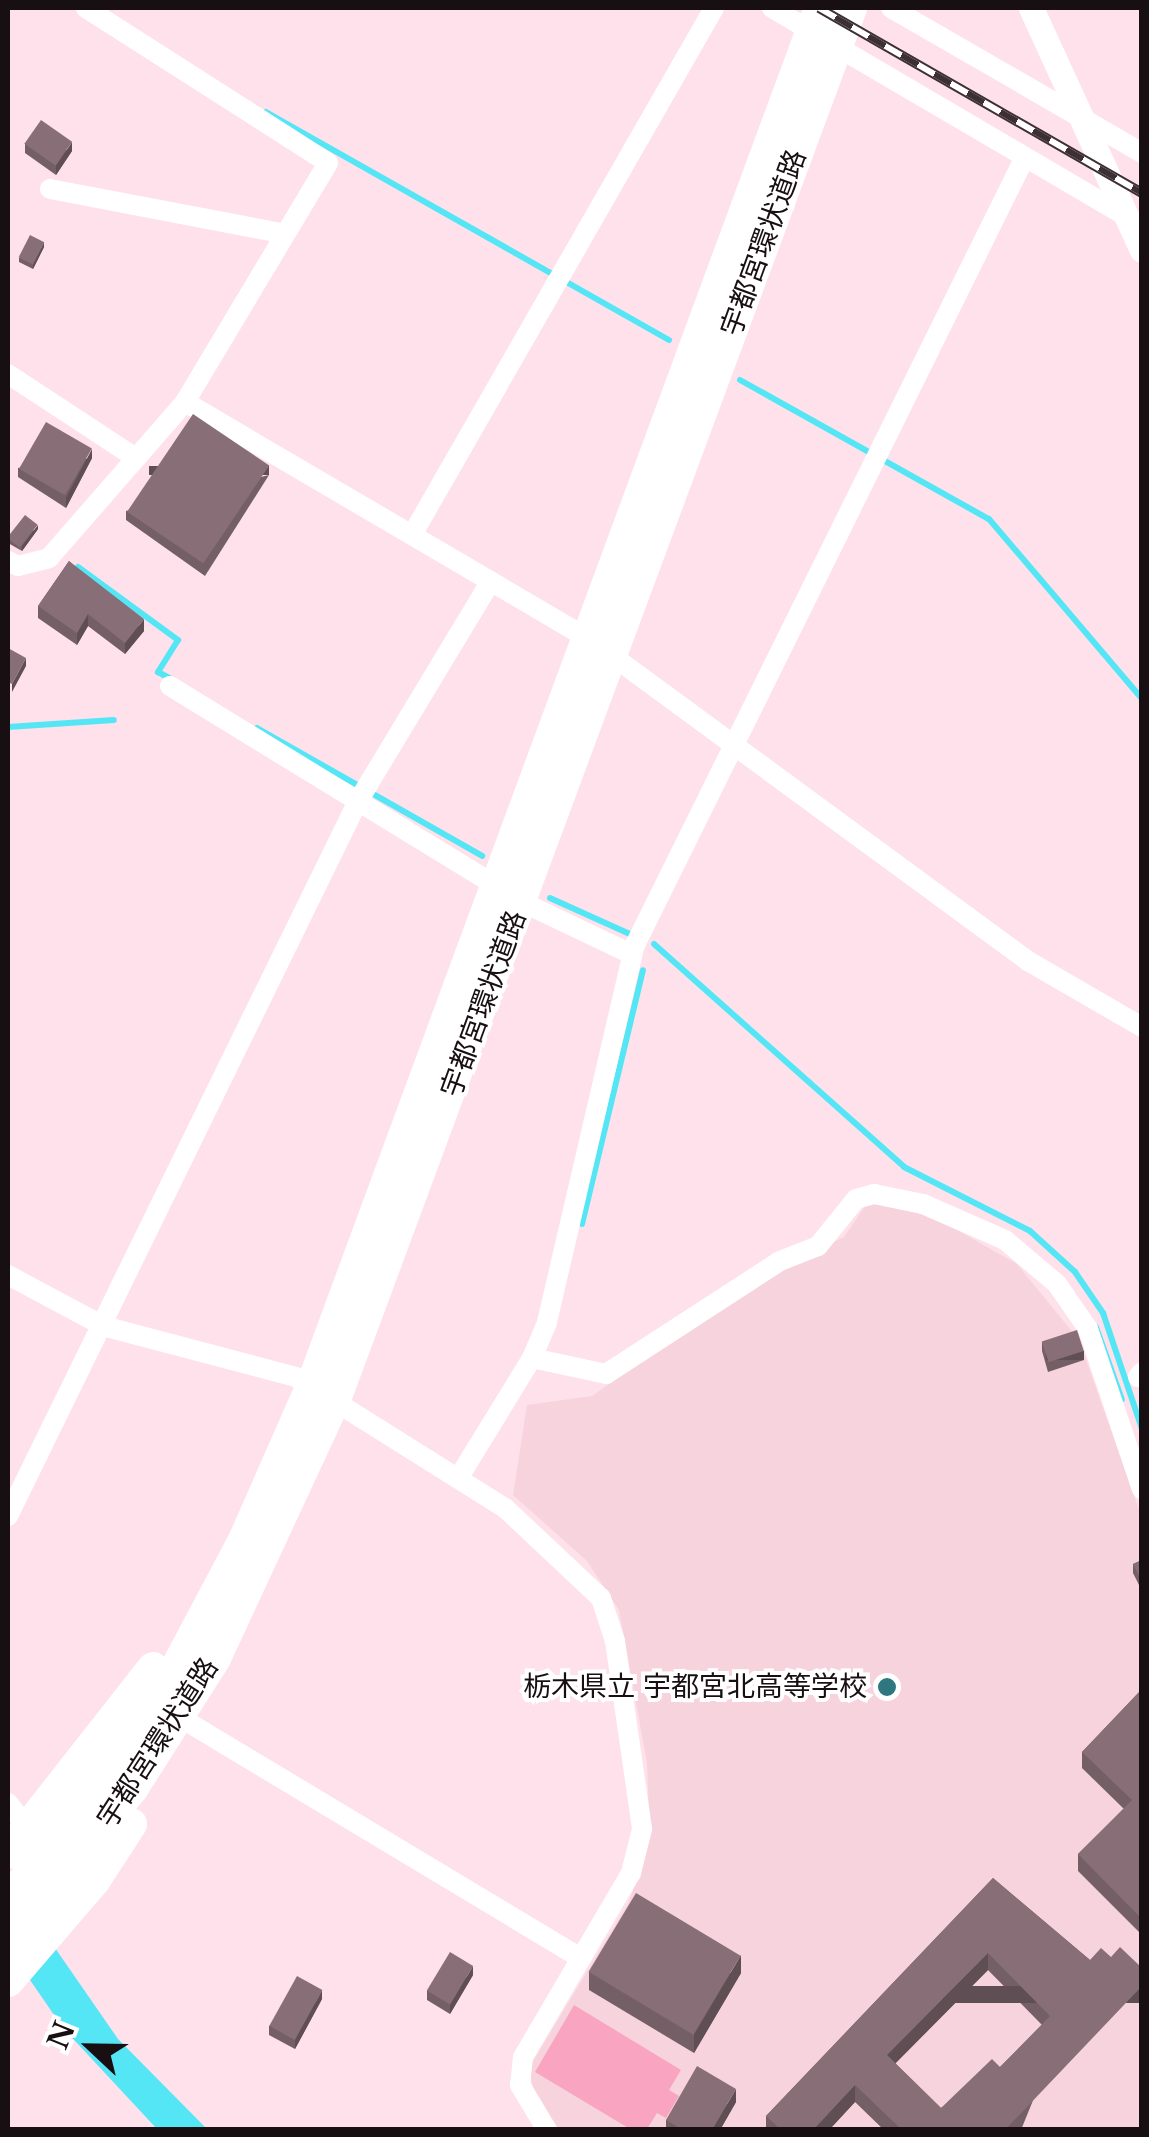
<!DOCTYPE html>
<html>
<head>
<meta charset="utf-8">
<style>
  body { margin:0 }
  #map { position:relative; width:1149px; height:2137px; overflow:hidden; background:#fee1ea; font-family:"Libre Baskerville","Noto Sans JP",serif }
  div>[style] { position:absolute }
  .built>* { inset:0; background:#f7d3de }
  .green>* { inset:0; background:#f9a5c1 }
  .water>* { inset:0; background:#55e6f6 }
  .stream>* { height:6px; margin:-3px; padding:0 3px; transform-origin:3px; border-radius:3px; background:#55e6f6 }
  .minor>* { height:20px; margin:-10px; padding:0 10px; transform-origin:10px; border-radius:10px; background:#fff }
  .tertiary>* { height:25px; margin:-12.5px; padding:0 12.5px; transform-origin:12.5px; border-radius:12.5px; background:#fff }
  .trunk>* { height:32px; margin:-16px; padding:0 16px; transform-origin:16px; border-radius:16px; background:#fff }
  .rail>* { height:10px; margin-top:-5px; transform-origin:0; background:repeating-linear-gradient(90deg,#fff 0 19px,#3c3034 0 38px); box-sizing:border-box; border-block:2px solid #3c3034 }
  .wall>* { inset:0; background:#755f66 }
  .shaded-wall>* { inset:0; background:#5f4e53; transform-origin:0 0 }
  .building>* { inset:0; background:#886f77; transform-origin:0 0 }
  .dots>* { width:28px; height:28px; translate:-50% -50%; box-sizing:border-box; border:5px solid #fff; border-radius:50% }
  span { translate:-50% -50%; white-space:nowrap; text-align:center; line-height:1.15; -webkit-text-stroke:8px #fff; paint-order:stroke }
  .street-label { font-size:28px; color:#180f12 }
  .poi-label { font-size:28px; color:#180f12 }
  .right { translate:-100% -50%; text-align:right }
  .frame { position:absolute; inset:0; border:10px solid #180f12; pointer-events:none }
  .north { position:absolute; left:40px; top:1997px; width:100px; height:100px; -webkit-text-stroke:8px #fff; paint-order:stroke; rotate:292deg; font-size:28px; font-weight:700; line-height:40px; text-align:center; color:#180f12 }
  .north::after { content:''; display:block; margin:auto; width:35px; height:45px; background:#180f12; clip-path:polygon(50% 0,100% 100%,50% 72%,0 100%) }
</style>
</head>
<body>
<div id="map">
  <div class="built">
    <div style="clip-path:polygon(868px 1202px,934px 1217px,1017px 1264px,1079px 1340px,1141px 1515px,1141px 2129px,559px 2129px,535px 2096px,529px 2068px,629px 1902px,650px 1838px,647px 1763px,619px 1610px,587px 1561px,513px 1495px,527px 1405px,592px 1396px,756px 1279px,844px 1237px)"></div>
  </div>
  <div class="green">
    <div style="clip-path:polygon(574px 2005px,681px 2070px,669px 2090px,679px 2096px,666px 2118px,657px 2113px,647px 2129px,630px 2129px,535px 2072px)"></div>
  </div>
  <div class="water">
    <div style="clip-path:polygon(8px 1880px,118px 2039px,207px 2129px,157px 2129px,63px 2028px,8px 1948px)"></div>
  </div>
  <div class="stream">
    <div style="left:266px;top:112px;width:463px;rotate:29.5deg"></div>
    <div style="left:740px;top:380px;width:285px;rotate:29.2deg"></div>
    <div style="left:989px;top:519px;width:236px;rotate:49.6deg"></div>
    <div style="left:78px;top:567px;width:124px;rotate:36.1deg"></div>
    <div style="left:178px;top:640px;width:38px;rotate:122deg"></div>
    <div style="left:158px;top:672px;width:17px;rotate:28deg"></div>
    <div style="left:8px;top:727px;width:106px;rotate:-3.8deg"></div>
    <div style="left:257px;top:728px;width:259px;rotate:29.6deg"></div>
    <div style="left:550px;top:898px;width:90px;rotate:24.3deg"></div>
    <div style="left:654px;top:944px;width:335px;rotate:41.7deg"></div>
    <div style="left:904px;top:1167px;width:141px;rotate:26.9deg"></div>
    <div style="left:1030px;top:1231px;width:61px;rotate:42.3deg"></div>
    <div style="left:1075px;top:1272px;width:50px;rotate:55.7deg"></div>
    <div style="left:1103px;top:1313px;width:122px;rotate:71.4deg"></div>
    <div style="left:582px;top:1224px;width:261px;rotate:-76.5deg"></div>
    <div style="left:1096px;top:1327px;width:77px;rotate:70.4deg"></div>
  </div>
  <div class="minor">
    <div style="left:86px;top:8px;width:287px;rotate:32.6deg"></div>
    <div style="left:328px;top:163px;width:279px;rotate:120.9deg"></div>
    <div style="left:185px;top:402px;width:467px;rotate:30.4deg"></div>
    <div style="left:588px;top:638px;width:546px;rotate:36.28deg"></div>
    <div style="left:1028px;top:961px;width:132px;rotate:30.1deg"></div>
    <div style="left:772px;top:8px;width:45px;rotate:30.5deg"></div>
    <div style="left:891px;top:8px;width:290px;rotate:30deg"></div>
    <div style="left:836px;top:46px;width:338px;rotate:30.4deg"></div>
    <div style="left:50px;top:189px;width:239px;rotate:10.8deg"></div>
    <div style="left:8px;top:374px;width:153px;rotate:33.3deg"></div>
    <div style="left:412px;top:535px;width:607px;rotate:-60.18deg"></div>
    <div style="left:8px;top:561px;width:11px;rotate:27deg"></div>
    <div style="left:18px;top:566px;width:32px;rotate:-14deg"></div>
    <div style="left:49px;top:558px;width:207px;rotate:-48.9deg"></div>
    <div style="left:170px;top:686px;width:413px;rotate:31.5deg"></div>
    <div style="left:522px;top:902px;width:121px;rotate:25.5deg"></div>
    <div style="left:8px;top:1275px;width:108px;rotate:28.2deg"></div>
    <div style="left:103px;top:1326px;width:200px;rotate:14.8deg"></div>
    <div style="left:296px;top:1377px;width:247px;rotate:32.1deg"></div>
    <div style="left:505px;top:1508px;width:132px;rotate:43.2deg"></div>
    <div style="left:601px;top:1598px;width:45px;rotate:72deg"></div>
    <div style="left:615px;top:1641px;width:190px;rotate:81.8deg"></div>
    <div style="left:642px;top:1829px;width:45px;rotate:104deg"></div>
    <div style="left:631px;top:1873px;width:213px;rotate:120.4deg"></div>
    <div style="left:523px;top:2057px;width:28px;rotate:96deg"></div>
    <div style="left:520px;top:2085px;width:52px;rotate:59deg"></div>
    <div style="left:532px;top:1358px;width:76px;rotate:12.2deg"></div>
    <div style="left:606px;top:1374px;width:207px;rotate:-33deg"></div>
    <div style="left:780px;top:1261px;width:41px;rotate:-21.5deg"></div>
    <div style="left:818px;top:1246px;width:60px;rotate:-51deg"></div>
    <div style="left:856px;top:1199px;width:19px;rotate:-16deg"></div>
    <div style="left:874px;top:1194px;width:50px;rotate:11.5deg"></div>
    <div style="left:923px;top:1204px;width:90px;rotate:23.7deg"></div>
    <div style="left:1005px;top:1240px;width:68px;rotate:40.2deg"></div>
    <div style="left:1057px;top:1284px;width:55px;rotate:55.4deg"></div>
    <div style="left:1088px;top:1329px;width:169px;rotate:71.4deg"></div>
    <div style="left:1138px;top:1377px;width:6px;rotate:-51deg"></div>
    <div style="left:459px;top:1477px;width:140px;rotate:-58.5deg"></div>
    <div style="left:532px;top:1358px;width:39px;rotate:-67deg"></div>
    <div style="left:547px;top:1322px;width:387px;rotate:-76.9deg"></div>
    <div style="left:635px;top:945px;width:879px;rotate:-63.67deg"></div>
    <div style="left:8px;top:1516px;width:794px;rotate:-63.92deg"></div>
    <div style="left:357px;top:803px;width:259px;rotate:-58.9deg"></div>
    <div style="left:186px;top:1721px;width:460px;rotate:31deg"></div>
    <div style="left:8px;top:1803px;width:33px;rotate:52deg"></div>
  </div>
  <div class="tertiary">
    <div style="left:1031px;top:8px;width:266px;rotate:65.4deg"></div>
  </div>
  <div class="trunk">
    <div style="left:8px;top:1853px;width:235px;rotate:-51.9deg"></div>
    <div style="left:8px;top:1901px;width:181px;rotate:-52.2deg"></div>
    <div style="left:119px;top:1758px;width:115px;rotate:-57.8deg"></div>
    <div style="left:180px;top:1661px;width:139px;rotate:-62.1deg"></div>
    <div style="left:245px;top:1538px;width:164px;rotate:-66.3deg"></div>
    <div style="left:311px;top:1388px;width:1471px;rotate:-69.75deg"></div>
    <div style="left:8px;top:1943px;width:198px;rotate:-51.2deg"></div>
    <div style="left:132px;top:1789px;width:155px;rotate:-57.6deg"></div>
    <div style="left:215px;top:1658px;width:282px;rotate:-65.1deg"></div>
    <div style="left:334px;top:1402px;width:1487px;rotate:-69.65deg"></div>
    <div style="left:8px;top:1981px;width:132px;rotate:-49.3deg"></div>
    <div style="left:94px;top:1881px;width:68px;rotate:-57deg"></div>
  </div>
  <div class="rail">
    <div style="left:819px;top:8px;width:372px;rotate:29.8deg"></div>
  </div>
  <div class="wall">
    <div style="clip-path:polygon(25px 144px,72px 151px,56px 175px,25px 153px)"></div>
    <div style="clip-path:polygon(44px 247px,33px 269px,19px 262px,19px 258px)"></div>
    <div style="clip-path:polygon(92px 458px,66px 508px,18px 477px,18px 468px)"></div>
    <div style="clip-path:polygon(269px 475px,205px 576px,126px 520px,126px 511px)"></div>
    <div style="clip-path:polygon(38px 529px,22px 551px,8px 543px,8px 538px)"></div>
    <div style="clip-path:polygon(69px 561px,144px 631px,125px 654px,88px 626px,77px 645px,38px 618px,38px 606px)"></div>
    <div style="clip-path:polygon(1042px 1342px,1084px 1360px,1048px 1372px,1042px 1351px)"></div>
    <div style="clip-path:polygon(1142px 1560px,1142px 1591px,1133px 1573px,1133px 1564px)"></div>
    <div style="clip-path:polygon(1142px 1689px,1140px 1933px,1078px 1871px,1078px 1854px,1124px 1809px,1082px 1768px,1082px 1752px)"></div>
    <div style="clip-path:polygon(evenodd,993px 1878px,1090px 1960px,1021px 2130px,884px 2130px,855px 2102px,829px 2130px,766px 2130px,766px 2116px,993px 1878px,988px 1970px,1042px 2025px,1000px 2067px,941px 2108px,895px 2063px,988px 1970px)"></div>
    <div style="clip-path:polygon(589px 1972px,741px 1973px,694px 2053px,589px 1990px)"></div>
    <div style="clip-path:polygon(473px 1975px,450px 2014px,427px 2000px,427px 1991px)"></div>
    <div style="clip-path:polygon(322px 1999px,295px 2049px,269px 2035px,269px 2026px)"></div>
    <div style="clip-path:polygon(736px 2102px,720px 2130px,666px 2130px,666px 2120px)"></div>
  </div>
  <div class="shaded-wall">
    <div style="clip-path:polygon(72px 142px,72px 151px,56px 175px,56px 166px)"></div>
    <div style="clip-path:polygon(10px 173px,10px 187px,8px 192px,8px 178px)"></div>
    <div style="clip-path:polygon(44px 242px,44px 247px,33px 269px,33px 265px)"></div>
    <div style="clip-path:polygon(92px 449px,92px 458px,66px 508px,66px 498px)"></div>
    <div style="left:269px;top:466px;width:9px;height:120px;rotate:90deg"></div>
    <div style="clip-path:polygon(38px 525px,38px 529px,22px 551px,22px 546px)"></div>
    <div style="clip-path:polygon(88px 614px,88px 626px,77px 645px,77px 633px)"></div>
    <div style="clip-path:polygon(144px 619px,144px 631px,125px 654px,125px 643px)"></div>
    <div style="clip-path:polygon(26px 658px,26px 666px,12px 692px,12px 684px)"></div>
    <div style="left:1084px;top:1351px;width:9px;height:38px;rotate:90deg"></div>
    <div style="clip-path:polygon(988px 1953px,988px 1970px,887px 2072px,887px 2055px)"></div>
    <div style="clip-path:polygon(741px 1955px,741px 1973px,694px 2053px,694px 2035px)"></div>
    <div style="clip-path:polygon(473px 1966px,473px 1975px,450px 2014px,450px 2005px)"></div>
    <div style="left:1142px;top:1986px;width:17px;height:199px;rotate:90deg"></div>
    <div style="clip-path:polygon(322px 1990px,322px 1999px,295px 2049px,295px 2040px)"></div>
    <div style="clip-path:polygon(855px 2085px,855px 2102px,829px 2130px,813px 2130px)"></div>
    <div style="clip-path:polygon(736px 2089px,736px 2102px,720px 2130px,712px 2130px)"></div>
  </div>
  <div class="building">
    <div style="left:41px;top:120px;width:38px;height:29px;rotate:35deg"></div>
    <div style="left:30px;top:235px;width:16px;height:25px;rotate:27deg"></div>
    <div style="left:193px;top:414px;width:92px;height:118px;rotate:34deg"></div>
    <div style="left:46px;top:422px;width:53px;height:54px;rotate:30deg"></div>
    <div style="left:25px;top:515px;width:16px;height:29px;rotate:38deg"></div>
    <div style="clip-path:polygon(69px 561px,144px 619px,125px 643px,88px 614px,77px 633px,38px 606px)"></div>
    <div style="clip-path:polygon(8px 648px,26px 658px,12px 684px,8px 682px)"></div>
    <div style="left:1077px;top:1330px;width:22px;height:37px;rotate:72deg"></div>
    <div style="clip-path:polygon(1142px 1560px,1142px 1582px,1133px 1564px)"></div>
    <div style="clip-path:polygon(1142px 1689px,1142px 1915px,1140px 1917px,1078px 1854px,1132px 1800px,1082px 1752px)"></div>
    <div style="clip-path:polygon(evenodd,993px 1878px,1090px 1960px,1101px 1948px,1111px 1957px,1120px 1947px,1142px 1968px,1142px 1986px,1005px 2130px,902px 2130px,855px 2085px,813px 2130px,781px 2130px,766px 2116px,993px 1878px,988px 1953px,1050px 2016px,1000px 2067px,992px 2059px,941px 2108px,887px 2055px,988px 1953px)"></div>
    <div style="left:636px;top:1893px;width:122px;height:92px;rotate:31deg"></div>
    <div style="left:450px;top:1952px;width:27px;height:45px;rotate:31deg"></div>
    <div style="left:297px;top:1976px;width:29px;height:57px;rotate:29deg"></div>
    <div style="clip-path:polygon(697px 2066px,736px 2089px,712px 2130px,683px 2130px,666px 2120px)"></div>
  </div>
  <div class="dots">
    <div style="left:887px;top:1687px;background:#2f7780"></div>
  </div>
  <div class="street-label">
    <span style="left:764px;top:243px;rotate:-70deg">宇都宮環状道路</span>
    <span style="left:484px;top:1004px;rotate:-70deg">宇都宮環状道路</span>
    <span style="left:158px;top:1743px;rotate:-57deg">宇都宮環状道路</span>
  </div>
  <div class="poi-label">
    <span class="right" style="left:867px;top:1687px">栃木県立 宇都宮北高等学校</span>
  </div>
  <div class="frame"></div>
  <div class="north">N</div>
</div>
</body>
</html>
